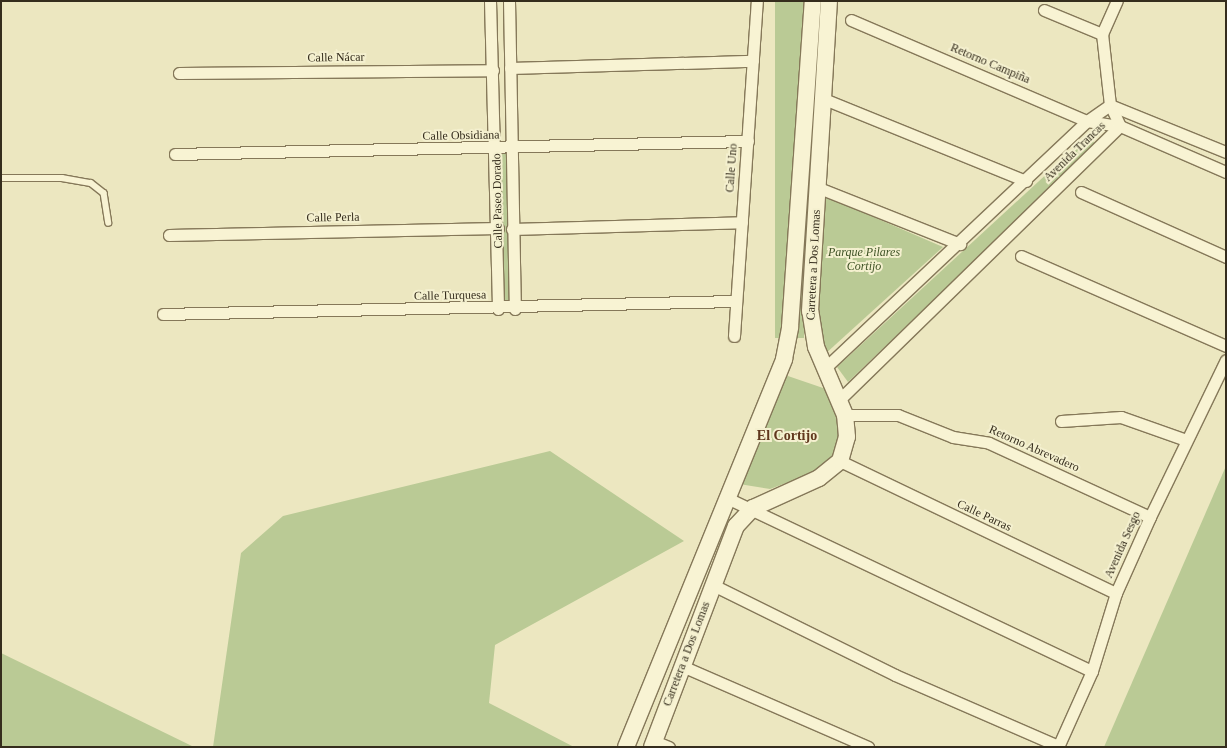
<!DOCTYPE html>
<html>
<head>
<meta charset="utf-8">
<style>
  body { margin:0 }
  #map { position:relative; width:1227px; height:748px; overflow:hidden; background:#ece7c0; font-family:"Times New Roman",serif }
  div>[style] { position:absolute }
  .green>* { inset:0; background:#baca95; transform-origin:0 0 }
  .roads { filter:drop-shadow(1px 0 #857859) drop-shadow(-1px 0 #857859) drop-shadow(0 1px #857859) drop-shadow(0 -1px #857859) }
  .service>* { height:5.5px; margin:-2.75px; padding:0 2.75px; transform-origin:2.75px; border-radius:2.75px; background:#f8f3d3 }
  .minor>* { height:11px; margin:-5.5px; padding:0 5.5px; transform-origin:5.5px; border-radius:5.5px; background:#f8f3d3 }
  .secondary>* { height:16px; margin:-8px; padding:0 8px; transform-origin:8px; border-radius:8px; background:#f8f3d3 }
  span { translate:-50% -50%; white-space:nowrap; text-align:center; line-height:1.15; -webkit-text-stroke:4px #f4f0cf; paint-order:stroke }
  .street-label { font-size:12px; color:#352d1d }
  .park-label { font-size:12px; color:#3d5124; font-style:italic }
  .neighbourhood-label { font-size:14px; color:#60371d; font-weight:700 }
  .frame { position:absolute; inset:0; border:2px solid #352d1d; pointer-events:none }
</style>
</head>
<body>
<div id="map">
  <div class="green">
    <div style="left:775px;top:1px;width:29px;height:337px"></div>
    <div style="clip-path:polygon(1090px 134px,1095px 145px,848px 382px,837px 367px)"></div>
    <div style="clip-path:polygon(508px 152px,510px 305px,502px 307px,501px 153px)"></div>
    <div style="clip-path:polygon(825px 196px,943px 247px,824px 355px,815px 319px)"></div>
    <div style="clip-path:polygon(785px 375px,826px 389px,845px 421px,839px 455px,813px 473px,770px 489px,739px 484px)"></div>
    <div style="clip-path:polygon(550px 451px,684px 541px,495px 645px,489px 703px,574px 747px,213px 747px,241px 553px,283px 516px)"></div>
    <div style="clip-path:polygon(1226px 466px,1226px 747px,1104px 747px)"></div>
    <div style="clip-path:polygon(1px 653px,194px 747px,1px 747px)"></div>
  </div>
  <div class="roads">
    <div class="service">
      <div style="left:1px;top:178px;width:61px"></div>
      <div style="left:62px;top:178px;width:29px;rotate:10deg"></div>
      <div style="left:91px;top:183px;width:16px;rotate:38deg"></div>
      <div style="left:104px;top:193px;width:30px;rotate:81deg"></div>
    </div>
    <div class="minor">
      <div style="left:490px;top:1px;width:308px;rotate:88.5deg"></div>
      <div style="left:509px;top:1px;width:308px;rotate:88.9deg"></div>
      <div style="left:1044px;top:10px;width:63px;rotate:22.5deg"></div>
      <div style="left:851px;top:20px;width:257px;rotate:23.2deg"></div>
      <div style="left:1087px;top:121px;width:33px;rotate:9deg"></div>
      <div style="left:1120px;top:126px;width:116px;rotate:23.5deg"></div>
      <div style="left:510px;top:68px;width:243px;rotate:-1.7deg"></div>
      <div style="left:179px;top:73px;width:314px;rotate:-0.5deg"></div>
      <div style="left:824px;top:99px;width:218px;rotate:22.1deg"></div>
      <div style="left:1110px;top:105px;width:125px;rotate:22.1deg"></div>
      <div style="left:175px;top:154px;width:573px;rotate:-1.3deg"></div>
      <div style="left:819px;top:188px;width:152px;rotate:21.7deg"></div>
      <div style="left:1081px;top:192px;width:159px;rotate:24.1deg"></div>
      <div style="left:512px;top:229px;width:230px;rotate:-1.7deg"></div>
      <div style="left:169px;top:235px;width:329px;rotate:-1.2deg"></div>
      <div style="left:1021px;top:256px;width:224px;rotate:23.7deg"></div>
      <div style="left:163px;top:314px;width:573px;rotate:-1.3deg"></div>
      <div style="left:734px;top:336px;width:336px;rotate:-86.1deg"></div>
      <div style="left:825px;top:368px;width:360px;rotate:-43.3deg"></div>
      <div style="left:1087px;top:121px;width:28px;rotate:-35deg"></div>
      <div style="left:839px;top:400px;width:392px;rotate:-44.3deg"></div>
      <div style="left:1120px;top:126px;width:23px;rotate:-115deg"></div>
      <div style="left:1110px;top:105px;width:71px;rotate:-96.4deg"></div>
      <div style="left:1102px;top:34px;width:36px;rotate:-66deg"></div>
      <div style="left:845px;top:415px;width:53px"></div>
      <div style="left:898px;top:415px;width:59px;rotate:21.8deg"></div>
      <div style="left:953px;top:437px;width:36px;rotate:9deg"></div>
      <div style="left:989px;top:443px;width:177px;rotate:24.7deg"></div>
      <div style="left:1061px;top:421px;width:60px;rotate:-3.8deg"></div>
      <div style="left:1121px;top:417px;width:69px;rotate:19.5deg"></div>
      <div style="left:840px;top:461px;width:306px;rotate:25.6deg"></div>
      <div style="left:727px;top:498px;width:404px;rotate:25.4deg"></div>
      <div style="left:713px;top:585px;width:203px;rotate:26.3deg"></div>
      <div style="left:895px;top:675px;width:178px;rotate:23.5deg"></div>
      <div style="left:682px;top:666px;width:203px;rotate:23.5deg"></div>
      <div style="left:654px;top:741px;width:16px;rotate:22deg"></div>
      <div style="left:1058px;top:747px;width:83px;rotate:-65.9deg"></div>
      <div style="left:1092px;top:671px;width:82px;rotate:-72.9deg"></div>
      <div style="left:1116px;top:593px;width:83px;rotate:-65.9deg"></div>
      <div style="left:1150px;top:517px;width:174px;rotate:-64.2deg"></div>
    </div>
    <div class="secondary">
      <div style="left:626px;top:747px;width:419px;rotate:-67.8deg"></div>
      <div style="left:784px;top:359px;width:33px;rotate:-79deg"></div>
      <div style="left:790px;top:327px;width:327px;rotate:-86deg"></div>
      <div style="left:652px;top:747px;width:236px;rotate:-69.2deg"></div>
      <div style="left:736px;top:526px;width:25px;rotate:-47deg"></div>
      <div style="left:753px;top:508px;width:72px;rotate:-24.4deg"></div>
      <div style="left:819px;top:478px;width:27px;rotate:-39deg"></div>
      <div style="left:840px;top:461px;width:25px;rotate:-74deg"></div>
      <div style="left:847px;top:437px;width:22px;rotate:-95deg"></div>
      <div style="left:845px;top:415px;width:74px;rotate:-113.1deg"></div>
      <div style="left:816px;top:347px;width:36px;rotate:-99deg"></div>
      <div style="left:810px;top:311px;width:311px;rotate:-86.5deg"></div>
    </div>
  </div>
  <div class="street-label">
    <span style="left:336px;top:58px;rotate:-1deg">Calle Nácar</span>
    <span style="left:990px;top:64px;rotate:23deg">Retorno Campiña</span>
    <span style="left:461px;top:136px;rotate:-1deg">Calle Obsidiana</span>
    <span style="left:1075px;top:152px;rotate:-44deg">Avenida Trancas</span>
    <span style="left:732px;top:168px;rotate:-86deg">Calle Uno</span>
    <span style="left:498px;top:201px;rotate:-91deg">Calle Paseo Dorado</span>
    <span style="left:333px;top:218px;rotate:-1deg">Calle Perla</span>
    <span style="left:814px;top:265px;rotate:-87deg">Carretera a Dos Lomas</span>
    <span style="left:450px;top:296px;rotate:-1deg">Calle Turquesa</span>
    <span style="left:1034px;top:449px;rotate:24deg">Retorno Abrevadero</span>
    <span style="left:984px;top:516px;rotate:25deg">Calle Parras</span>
    <span style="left:1123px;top:545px;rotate:-66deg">Avenida Sesgo</span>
    <span style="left:687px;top:654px;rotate:-69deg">Carretera a Dos Lomas</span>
  </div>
  <div class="park-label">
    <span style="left:864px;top:260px">Parque Pilares<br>Cortijo</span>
  </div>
  <div class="neighbourhood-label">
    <span style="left:787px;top:436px">El Cortijo</span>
  </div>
  <div class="frame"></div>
</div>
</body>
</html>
